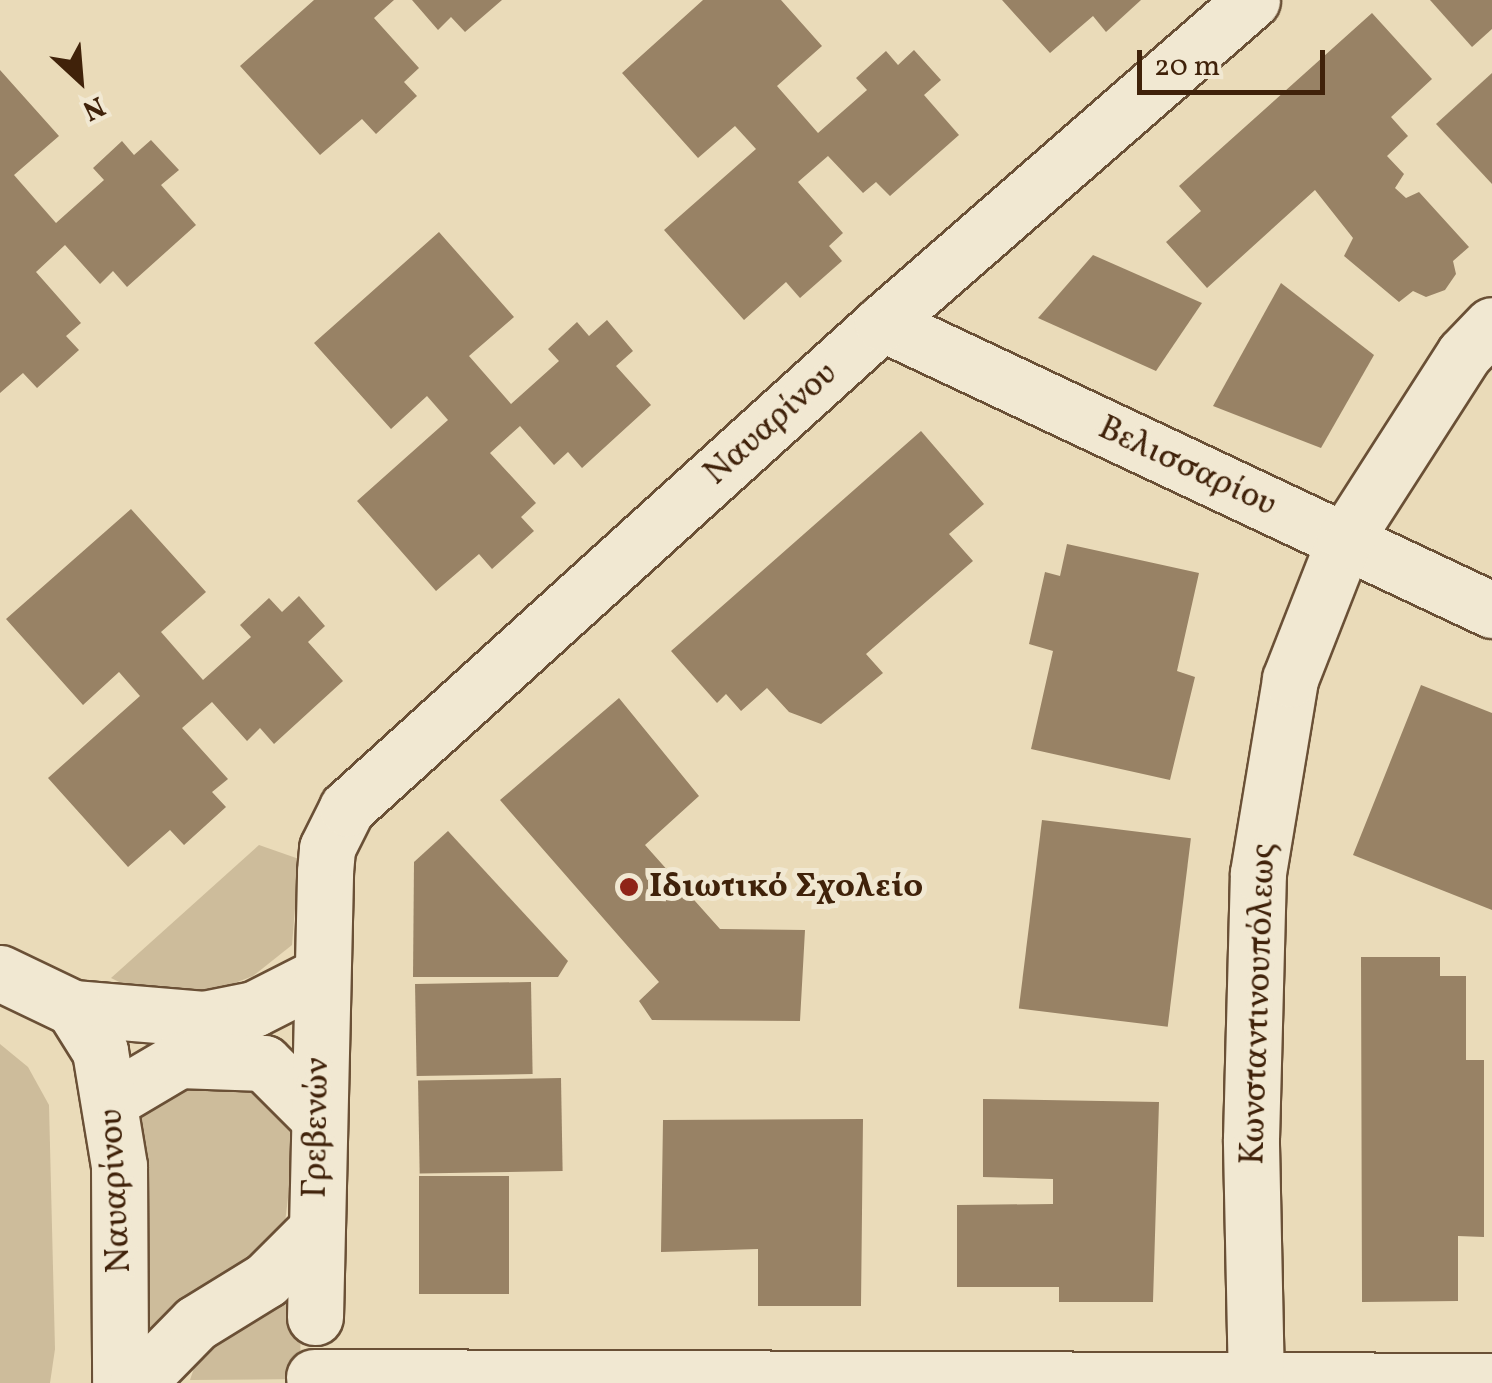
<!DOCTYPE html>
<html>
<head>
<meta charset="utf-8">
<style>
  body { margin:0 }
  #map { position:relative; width:1492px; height:1383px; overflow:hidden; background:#eadbb9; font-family:Vollkorn,serif }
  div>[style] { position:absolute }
  .green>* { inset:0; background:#cdbc9b }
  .building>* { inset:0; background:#988265; transform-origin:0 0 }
  .roads { filter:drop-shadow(2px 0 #6a5036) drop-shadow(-2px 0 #6a5036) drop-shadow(0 2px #6a5036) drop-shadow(0 -2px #6a5036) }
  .street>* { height:55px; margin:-27.5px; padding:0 27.5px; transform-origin:27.5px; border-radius:27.5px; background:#f1e8d2 }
  .secondary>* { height:55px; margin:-27.5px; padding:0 27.5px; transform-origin:27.5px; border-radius:27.5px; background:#f1e8d2 }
  .dots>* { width:28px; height:28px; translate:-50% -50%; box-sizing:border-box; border:5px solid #f1e8d2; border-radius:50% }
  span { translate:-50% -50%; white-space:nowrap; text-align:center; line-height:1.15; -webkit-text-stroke:10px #f1e8d2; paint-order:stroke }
  .street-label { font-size:35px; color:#40220a }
  .poi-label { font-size:35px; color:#40220a; font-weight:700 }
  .left { translate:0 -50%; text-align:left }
  .north { position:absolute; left:30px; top:30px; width:100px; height:100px; -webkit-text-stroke:8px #f1e8d2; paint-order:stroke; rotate:154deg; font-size:28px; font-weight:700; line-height:40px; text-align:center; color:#40220a }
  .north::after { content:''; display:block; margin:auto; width:35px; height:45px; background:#40220a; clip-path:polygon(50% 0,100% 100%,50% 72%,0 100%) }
  .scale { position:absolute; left:1137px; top:50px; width:188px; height:45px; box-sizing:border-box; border:5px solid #40220a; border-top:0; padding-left:12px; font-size:30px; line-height:35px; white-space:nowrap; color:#40220a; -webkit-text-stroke:8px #f1e8d2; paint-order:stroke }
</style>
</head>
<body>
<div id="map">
  <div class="green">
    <div style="clip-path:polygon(259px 845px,299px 859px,292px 945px,253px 976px,214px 991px,140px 992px,111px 978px)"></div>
    <div style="clip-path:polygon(0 1044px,28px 1067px,49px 1105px,55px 1349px,50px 1383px,0 1383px)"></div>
    <div style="clip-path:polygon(208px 1081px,258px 1091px,296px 1127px,284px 1232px,162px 1334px,141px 1333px,133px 1108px,167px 1085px)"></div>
    <div style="clip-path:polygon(293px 1290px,301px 1302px,300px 1379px,190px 1380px,196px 1362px)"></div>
  </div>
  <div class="building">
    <div style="clip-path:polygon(314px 0,394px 0,374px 18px,419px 68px,404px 82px,417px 96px,376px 134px,362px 119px,320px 155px,240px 66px)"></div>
    <div style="clip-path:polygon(412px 0,502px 0,465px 32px,451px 17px,438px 30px)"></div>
    <div style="clip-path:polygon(703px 0,781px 0,822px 46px,777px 86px,818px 133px,867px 90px,856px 78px,886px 51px,898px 65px,914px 50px,941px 80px,924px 95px,959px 135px,890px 196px,876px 182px,863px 193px,828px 156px,798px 182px,843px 233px,829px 246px,842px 261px,800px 298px,786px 282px,744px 320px,664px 230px,756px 149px,735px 126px,698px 158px,622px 73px)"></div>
    <div style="clip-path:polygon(1002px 0,1141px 0,1106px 32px,1093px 16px,1050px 53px)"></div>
    <div style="clip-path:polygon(1430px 0,1492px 0,1492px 29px,1472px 47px)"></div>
    <div style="clip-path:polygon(1372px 13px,1432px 79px,1391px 117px,1408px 136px,1387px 156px,1404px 174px,1395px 188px,1406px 198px,1419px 192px,1469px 247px,1453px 261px,1456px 274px,1445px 290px,1426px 297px,1413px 291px,1399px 302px,1344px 256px,1353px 238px,1315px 190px,1207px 288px,1166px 242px,1201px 211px,1179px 186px)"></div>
    <div style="clip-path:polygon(0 70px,59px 136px,14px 175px,56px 223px,104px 180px,93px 168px,122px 141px,134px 155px,151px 140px,179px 170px,161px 185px,196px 225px,127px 287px,113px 271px,100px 284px,65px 245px,36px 272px,81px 323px,66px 336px,79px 350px,37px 388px,23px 373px,0 393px)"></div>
    <div style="clip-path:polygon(1492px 73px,1492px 184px,1436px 124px)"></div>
    <div style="clip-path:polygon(439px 232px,514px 317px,469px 356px,511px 404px,559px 361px,548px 349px,577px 322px,589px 336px,607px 320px,633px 351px,616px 366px,651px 405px,582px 468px,568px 452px,554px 465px,520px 426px,490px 453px,536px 503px,521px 517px,534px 531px,492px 569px,479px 554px,436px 591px,357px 501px,448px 420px,427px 396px,391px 429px,314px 343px)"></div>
    <div style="clip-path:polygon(1093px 255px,1202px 303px,1156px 371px,1038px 318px)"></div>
    <div style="clip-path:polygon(1281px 283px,1374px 355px,1321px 448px,1213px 406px)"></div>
    <div style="clip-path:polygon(921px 431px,984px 504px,949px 534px,973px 561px,866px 654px,883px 673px,821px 724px,789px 712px,767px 688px,741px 711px,726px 694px,717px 703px,671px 651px)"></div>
    <div style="clip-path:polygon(131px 509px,206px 592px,161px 632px,203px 680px,251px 637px,240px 625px,269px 598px,282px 612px,299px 596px,325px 626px,308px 642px,343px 681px,274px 744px,260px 728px,247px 741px,212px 702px,182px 728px,228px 779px,212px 792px,226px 807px,184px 845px,170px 830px,128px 867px,48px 778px,140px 696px,119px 672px,83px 705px,6px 619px)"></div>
    <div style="clip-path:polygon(1067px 544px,1199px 573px,1177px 671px,1195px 677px,1170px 780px,1031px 749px,1053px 651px,1029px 644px,1045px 572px,1060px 576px)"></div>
    <div style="clip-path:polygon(1421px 685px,1492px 713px,1492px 910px,1353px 855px)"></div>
    <div style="clip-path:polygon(619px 698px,699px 796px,645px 845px,720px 929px,805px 930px,800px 1021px,652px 1020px,639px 1001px,659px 982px,500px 800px)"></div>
    <div style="left:1042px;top:820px;width:150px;height:190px;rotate:7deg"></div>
    <div style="clip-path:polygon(448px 831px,568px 961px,558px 977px,413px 977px,414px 862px)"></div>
    <div style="clip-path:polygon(1361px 957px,1440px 957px,1440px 976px,1466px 976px,1466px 1060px,1484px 1060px,1484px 1237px,1458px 1236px,1458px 1301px,1362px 1302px)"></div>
    <div style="left:531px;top:982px;width:92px;height:116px;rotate:89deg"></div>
    <div style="left:561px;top:1078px;width:93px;height:143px;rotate:89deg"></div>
    <div style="clip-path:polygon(983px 1099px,1159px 1102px,1153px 1302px,1059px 1302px,1059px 1287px,957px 1287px,957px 1205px,1053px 1204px,1053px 1179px,983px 1177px)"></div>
    <div style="clip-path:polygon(863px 1119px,861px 1306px,758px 1306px,758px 1249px,661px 1252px,663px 1120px)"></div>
    <div style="left:419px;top:1176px;width:90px;height:118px"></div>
  </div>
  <div class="roads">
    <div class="street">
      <div style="left:882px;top:323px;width:674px;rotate:25.2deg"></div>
      <div style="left:73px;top:1008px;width:131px;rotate:4.8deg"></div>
      <div style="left:204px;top:1019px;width:51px;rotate:-11.3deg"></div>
      <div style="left:254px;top:1009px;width:75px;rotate:-26.9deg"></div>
      <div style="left:113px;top:1099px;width:77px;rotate:-30.6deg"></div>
      <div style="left:179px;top:1060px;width:85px;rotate:2deg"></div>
      <div style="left:264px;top:1063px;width:76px;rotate:45deg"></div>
      <div style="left:314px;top:1377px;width:1178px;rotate:0.19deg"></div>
      <div style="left:1256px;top:1383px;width:244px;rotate:-91.2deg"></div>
      <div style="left:1251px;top:1139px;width:266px;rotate:-88.5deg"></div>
      <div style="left:1258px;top:873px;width:197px;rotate:-80.6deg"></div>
      <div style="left:1290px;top:679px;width:148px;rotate:-68.6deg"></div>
      <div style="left:1344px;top:541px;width:222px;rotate:-57.3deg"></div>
      <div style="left:1464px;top:354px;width:40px;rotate:-46deg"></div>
    </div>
    <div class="secondary">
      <div style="left:0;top:973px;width:81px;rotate:25.6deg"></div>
      <div style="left:73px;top:1008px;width:51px;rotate:57.9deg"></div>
      <div style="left:100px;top:1051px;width:117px;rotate:80.6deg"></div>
      <div style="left:119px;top:1166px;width:217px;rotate:89.7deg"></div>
      <div style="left:315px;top:1317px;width:445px;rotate:-88.7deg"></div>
      <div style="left:325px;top:872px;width:24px;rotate:-85deg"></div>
      <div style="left:327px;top:848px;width:45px;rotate:-63.4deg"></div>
      <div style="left:347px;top:808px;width:722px;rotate:-42.19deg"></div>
      <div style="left:882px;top:323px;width:491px;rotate:-41.1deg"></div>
      <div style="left:137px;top:1383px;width:84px;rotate:-45.5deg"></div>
      <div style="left:196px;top:1323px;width:82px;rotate:-31.6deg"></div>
      <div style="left:266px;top:1280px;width:69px;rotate:-45deg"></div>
    </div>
  </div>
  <div class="dots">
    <div style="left:629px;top:887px;background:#8f2418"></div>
  </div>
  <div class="street-label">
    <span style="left:771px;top:424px;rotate:-42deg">Ναυαρίνου</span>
    <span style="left:1187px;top:467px;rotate:25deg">Βελισσαρίου</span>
    <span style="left:1259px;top:1004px;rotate:-88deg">Κωνσταντινουπόλεως</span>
    <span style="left:317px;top:1128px;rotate:-89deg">Γρεβενών</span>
    <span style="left:116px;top:1191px;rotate:-93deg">Ναυαρίνου</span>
  </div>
  <div class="poi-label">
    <span class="left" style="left:649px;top:887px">Ιδιωτικό Σχολείο</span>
  </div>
  <div class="north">N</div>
  <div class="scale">20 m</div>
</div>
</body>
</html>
